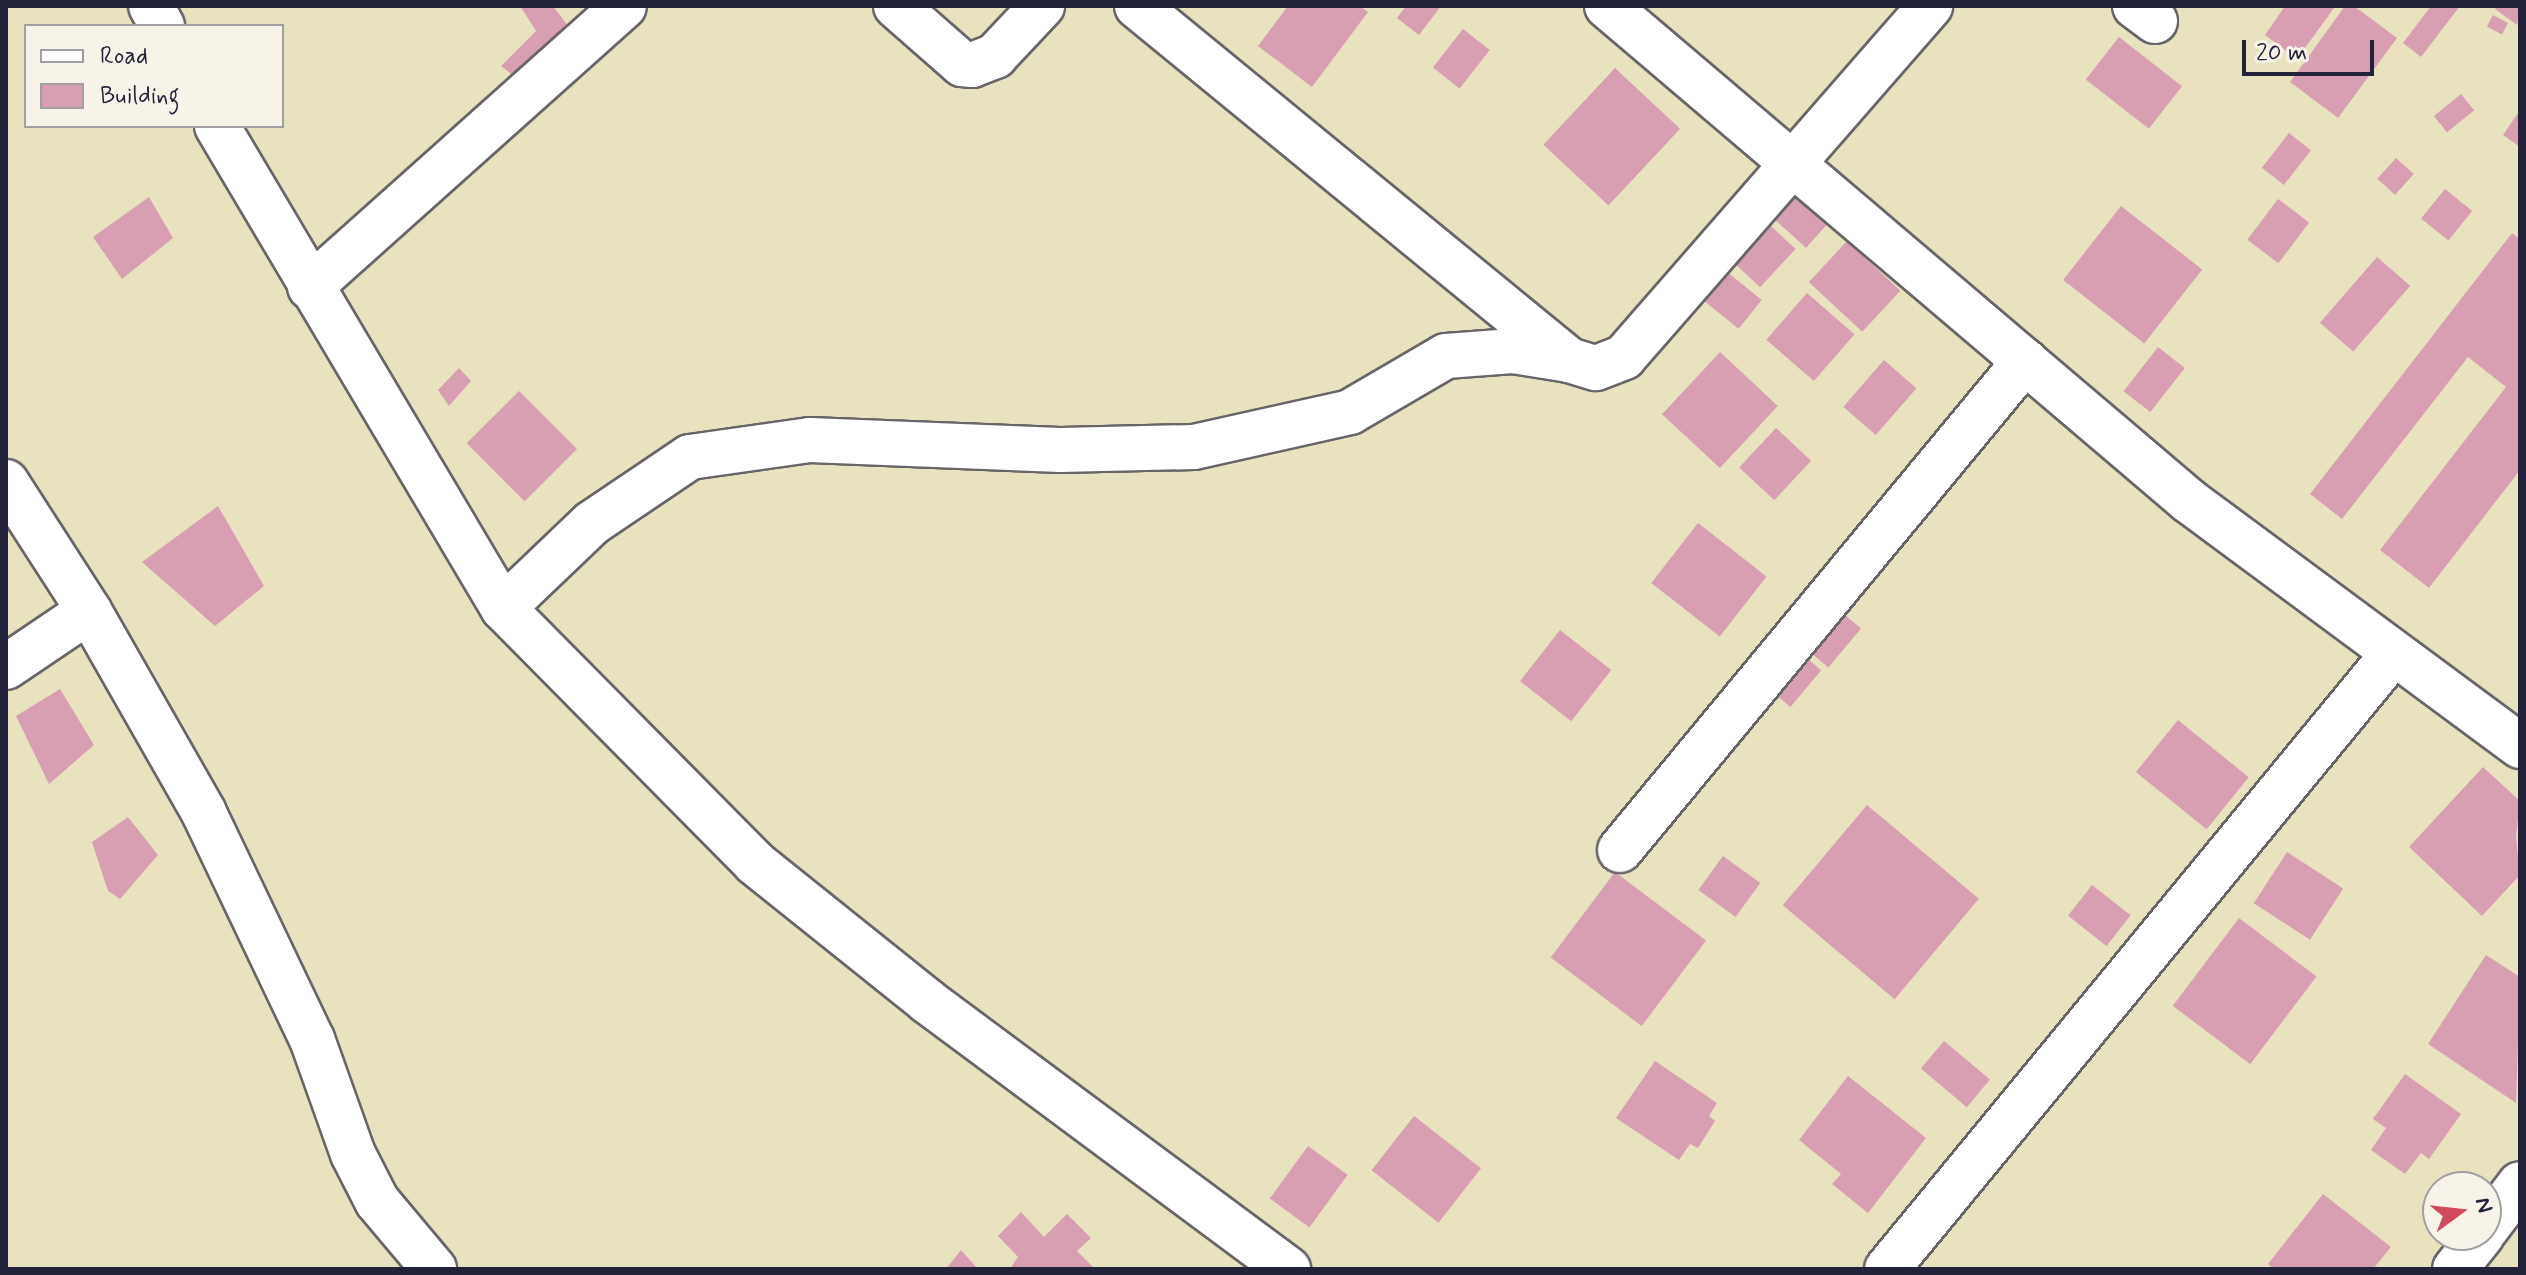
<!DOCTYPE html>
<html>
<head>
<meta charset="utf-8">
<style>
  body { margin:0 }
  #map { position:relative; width:2526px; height:1275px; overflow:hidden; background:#e9e2bf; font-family:Mynerve,sans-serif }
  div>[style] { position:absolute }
  .building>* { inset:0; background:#d89fb3; transform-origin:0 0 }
  .roads { filter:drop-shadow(2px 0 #686569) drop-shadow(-2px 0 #686569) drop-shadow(0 2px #686569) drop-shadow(0 -2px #686569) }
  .minor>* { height:44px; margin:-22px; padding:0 22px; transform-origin:22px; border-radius:22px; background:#fff }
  span { translate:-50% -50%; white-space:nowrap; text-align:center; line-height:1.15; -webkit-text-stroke:8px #f7f3e8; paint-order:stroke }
  .frame { position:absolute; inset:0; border:8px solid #22223b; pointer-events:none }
  .legend { position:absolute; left:24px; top:24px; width:260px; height:104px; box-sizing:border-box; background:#f7f3e8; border:2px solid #a29fa3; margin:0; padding:10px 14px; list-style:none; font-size:24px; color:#22223b }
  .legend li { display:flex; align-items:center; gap:16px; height:40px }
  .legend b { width:40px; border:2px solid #a29fa3 }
  .north { position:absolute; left:2422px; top:1171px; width:80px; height:80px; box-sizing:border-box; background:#f7f3e8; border:2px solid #a29fa3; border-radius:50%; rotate:75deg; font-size:22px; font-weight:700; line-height:32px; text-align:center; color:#22223b }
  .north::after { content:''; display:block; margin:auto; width:28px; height:36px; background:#d1495b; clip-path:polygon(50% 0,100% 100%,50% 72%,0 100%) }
  .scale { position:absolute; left:2242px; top:40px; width:132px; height:36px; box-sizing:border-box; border:4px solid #22223b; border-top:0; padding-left:10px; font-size:24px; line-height:28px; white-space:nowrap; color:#22223b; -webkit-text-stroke:6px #f7f3e8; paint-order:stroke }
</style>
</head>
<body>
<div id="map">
  <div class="building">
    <div style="clip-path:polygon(520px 6px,553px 6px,574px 34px,520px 81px,501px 66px,536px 31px)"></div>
    <div style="clip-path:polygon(1288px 6px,1360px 6px,1368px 12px,1312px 87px,1258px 46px)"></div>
    <div style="clip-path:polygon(1406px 6px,1441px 6px,1419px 35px,1397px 18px)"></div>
    <div style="clip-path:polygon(2285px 6px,2334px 8px,2297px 59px,2265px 35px)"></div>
    <div style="clip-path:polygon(2345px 6px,2354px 6px,2397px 38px,2338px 118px,2290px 82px)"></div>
    <div style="clip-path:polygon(2431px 6px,2460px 6px,2421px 57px,2403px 43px)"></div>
    <div style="clip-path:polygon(2497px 6px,2520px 6px,2517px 25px,2495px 9px)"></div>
    <div style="left:2493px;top:15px;width:17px;height:13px;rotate:28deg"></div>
    <div style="left:1463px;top:29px;width:34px;height:49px;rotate:38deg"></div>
    <div style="left:2119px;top:37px;width:80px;height:54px;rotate:38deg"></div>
    <div style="left:1615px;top:68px;width:89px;height:105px;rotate:43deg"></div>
    <div style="left:2461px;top:94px;width:21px;height:35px;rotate:51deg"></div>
    <div style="clip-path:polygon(2520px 110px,2520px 147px,2503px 135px)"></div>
    <div style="left:2289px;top:133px;width:28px;height:44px;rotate:38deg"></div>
    <div style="left:2396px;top:158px;width:24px;height:28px;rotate:42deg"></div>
    <div style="left:1797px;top:183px;width:50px;height:42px;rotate:42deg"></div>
    <div style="left:2445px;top:189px;width:35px;height:38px;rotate:39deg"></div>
    <div style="clip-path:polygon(149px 197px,173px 238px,122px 279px,93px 237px)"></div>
    <div style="left:2278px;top:199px;width:39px;height:51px;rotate:37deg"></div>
    <div style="left:2121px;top:206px;width:103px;height:94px;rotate:38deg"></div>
    <div style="left:1759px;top:215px;width:50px;height:52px;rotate:43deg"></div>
    <div style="clip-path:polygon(2512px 233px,2520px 239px,2520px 470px,2429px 588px,2380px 550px,2506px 387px,2468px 357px,2342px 519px,2310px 494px)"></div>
    <div style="left:1847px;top:241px;width:73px;height:56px;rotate:43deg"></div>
    <div style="left:2377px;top:257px;width:44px;height:87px;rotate:41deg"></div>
    <div style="left:1726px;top:271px;width:46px;height:37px;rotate:39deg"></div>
    <div style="left:1807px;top:293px;width:63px;height:62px;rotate:41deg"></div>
    <div style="left:2158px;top:347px;width:34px;height:56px;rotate:38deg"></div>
    <div style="left:1720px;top:352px;width:79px;height:85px;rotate:43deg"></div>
    <div style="left:1884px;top:360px;width:43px;height:62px;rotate:41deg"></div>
    <div style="clip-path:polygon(459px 368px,471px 381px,449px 406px,438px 390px)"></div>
    <div style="left:519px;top:391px;width:82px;height:74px;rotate:45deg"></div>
    <div style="left:1776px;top:428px;width:48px;height:54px;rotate:43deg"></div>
    <div style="clip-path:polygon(218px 506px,264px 586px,215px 626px,142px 562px)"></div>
    <div style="left:1698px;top:523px;width:87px;height:76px;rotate:38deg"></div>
    <div style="left:1832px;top:604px;width:38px;height:51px;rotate:40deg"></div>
    <div style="left:1560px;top:630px;width:65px;height:65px;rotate:38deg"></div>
    <div style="left:1796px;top:649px;width:33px;height:48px;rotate:40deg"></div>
    <div style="clip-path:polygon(60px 689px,94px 745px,49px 784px,16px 716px)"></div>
    <div style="left:2178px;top:720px;width:91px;height:67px;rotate:39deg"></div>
    <div style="clip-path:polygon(2483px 767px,2520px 801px,2516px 837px,2520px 875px,2482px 916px,2409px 847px)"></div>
    <div style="left:1867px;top:805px;width:146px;height:131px;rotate:40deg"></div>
    <div style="clip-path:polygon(128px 817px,158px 855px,120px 899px,108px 891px,92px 842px)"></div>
    <div style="left:2287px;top:852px;width:67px;height:61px;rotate:33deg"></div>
    <div style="left:1723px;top:856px;width:46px;height:42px;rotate:36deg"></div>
    <div style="left:1615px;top:872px;width:114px;height:107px;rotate:37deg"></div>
    <div style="left:2092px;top:885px;width:49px;height:39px;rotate:38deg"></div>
    <div style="left:2239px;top:918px;width:97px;height:110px;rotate:37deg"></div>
    <div style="clip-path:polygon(2486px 955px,2520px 977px,2516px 1103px,2428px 1044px)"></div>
    <div style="left:1944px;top:1041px;width:60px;height:36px;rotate:40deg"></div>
    <div style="clip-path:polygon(1655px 1061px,1717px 1103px,1709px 1116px,1715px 1121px,1698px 1148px,1690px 1144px,1679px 1160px,1616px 1118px)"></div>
    <div style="clip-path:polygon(2405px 1074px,2461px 1114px,2429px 1159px,2421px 1153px,2405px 1174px,2371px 1150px,2386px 1128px,2373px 1119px)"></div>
    <div style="clip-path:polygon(1848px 1076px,1926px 1138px,1868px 1213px,1832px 1184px,1841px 1174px,1799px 1140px)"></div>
    <div style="left:1414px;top:1116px;width:85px;height:69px;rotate:38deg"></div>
    <div style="left:1308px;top:1146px;width:49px;height:65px;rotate:36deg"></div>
    <div style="clip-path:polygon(2323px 1194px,2391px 1247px,2373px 1269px,2274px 1269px,2268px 1264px)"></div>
    <div style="clip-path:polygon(1021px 1212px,1044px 1237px,1067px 1214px,1091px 1238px,1077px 1251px,1095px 1269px,1010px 1269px,1018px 1257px,998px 1236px)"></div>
    <div style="clip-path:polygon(961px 1250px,978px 1269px,946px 1269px)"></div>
  </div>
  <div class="roads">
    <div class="minor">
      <div style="left:151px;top:6px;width:23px;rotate:61deg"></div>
      <div style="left:896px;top:6px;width:88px;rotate:41.3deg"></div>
      <div style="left:962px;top:64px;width:10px;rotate:6deg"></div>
      <div style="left:972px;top:65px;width:25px;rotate:-21deg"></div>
      <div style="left:995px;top:56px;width:69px;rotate:-46.8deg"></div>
      <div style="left:1137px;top:6px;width:559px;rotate:39.33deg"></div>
      <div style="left:1569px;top:360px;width:28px;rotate:17deg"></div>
      <div style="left:1596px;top:368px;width:30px;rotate:-21deg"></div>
      <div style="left:1624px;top:357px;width:466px;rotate:-48.9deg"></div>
      <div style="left:1607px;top:6px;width:764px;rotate:40.38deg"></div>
      <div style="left:2189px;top:501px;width:412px;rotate:36.5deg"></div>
      <div style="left:2135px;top:6px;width:25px;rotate:37deg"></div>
      <div style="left:217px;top:126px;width:560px;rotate:59.32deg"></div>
      <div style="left:503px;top:608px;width:359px;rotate:45.3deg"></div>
      <div style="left:755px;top:863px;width:221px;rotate:38.7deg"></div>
      <div style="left:927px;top:1001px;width:450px;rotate:36.6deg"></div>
      <div style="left:310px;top:287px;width:421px;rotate:-41.8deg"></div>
      <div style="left:6px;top:482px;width:153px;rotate:57.2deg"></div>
      <div style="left:89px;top:611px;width:232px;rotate:60.3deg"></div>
      <div style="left:204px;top:813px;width:250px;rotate:64.5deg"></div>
      <div style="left:312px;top:1039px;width:122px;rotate:70.4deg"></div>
      <div style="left:353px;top:1154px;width:53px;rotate:62.9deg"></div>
      <div style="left:377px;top:1201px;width:89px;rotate:50deg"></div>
      <div style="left:503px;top:608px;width:123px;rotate:-43.7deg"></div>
      <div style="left:592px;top:523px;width:118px;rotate:-34deg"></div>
      <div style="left:690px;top:457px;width:121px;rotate:-8.1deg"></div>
      <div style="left:810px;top:440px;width:250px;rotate:2.3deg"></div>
      <div style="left:1060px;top:450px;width:134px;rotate:-1.3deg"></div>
      <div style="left:1194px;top:447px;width:160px;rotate:-12.6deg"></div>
      <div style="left:1350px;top:412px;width:111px;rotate:-30.3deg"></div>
      <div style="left:1446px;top:356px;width:67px;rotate:-4.3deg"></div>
      <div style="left:1513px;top:351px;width:57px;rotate:9.1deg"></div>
      <div style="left:6px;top:667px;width:100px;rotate:-34deg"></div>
      <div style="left:1620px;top:850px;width:635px;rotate:-50.37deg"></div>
      <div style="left:2486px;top:1229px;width:56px;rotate:-52.9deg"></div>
      <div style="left:1887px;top:1269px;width:796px;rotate:-50.55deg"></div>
      <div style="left:2455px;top:1269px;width:43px;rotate:-51.5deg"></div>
    </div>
  </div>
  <div class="frame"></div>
  <ul class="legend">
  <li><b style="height:10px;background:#fff"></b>Road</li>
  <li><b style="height:22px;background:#d89fb3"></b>Building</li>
  </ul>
  <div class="north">N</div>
  <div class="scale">20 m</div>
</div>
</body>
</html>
